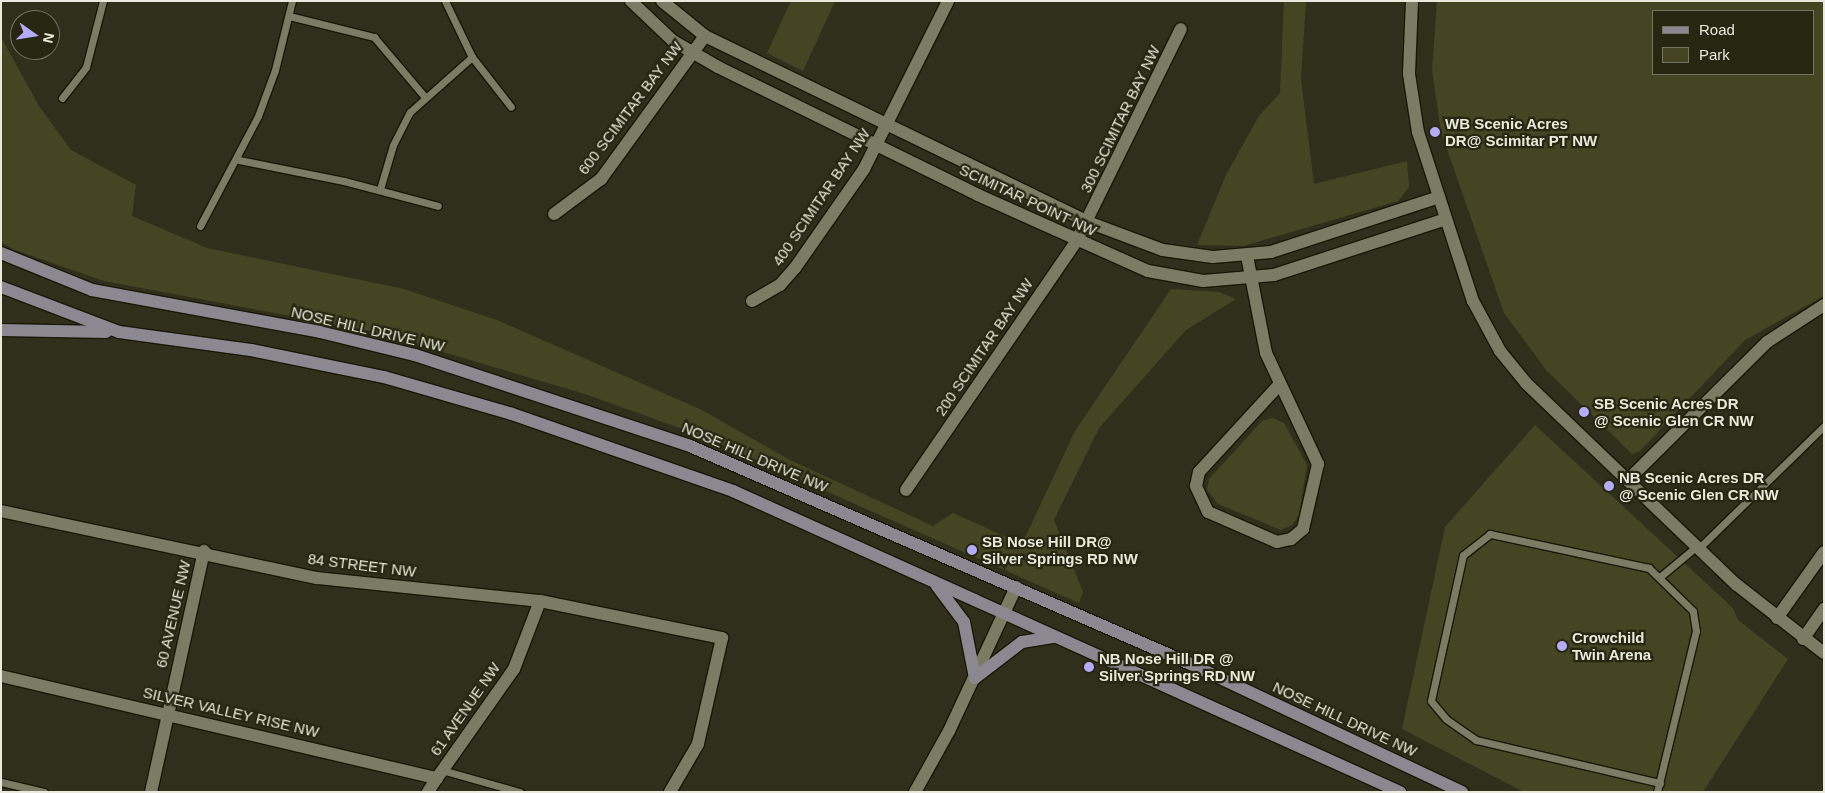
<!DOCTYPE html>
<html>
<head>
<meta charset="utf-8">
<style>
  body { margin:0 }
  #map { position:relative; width:1825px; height:793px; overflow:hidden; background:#302f1b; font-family:Helvetica,sans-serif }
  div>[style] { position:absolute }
  .green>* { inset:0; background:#454524 }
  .roads { filter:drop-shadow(1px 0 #181704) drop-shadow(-1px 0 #181704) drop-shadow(0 1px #181704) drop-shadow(0 -1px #181704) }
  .service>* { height:7px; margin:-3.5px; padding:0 3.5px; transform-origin:3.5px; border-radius:3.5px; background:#7c7c65 }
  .minor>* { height:12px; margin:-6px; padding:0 6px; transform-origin:6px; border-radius:6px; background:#7c7c65 }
  .tertiary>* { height:12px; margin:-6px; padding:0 6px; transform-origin:6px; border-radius:6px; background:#7c7c65 }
  .secondary>* { height:12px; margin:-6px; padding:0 6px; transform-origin:6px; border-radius:6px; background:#8b8891 }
  .dots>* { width:14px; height:14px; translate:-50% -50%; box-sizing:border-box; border:2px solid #262611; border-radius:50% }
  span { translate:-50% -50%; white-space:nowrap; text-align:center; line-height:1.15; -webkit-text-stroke:4.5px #262611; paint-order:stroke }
  .street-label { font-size:15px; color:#e8e8db }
  .poi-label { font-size:15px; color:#e8e8db; font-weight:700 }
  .left { translate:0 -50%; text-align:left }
  .frame { position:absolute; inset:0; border:2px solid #e8e8db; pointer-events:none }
  .legend { position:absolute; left:1652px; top:10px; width:162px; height:65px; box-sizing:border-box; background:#262611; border:1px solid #747462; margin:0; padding:6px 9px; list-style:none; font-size:15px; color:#e8e8db }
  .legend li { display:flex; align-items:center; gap:10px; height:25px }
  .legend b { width:25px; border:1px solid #747462 }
  .north { position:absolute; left:10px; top:10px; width:50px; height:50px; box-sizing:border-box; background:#262611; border:1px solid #747462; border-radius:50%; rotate:103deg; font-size:14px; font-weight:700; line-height:20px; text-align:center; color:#e8e8db }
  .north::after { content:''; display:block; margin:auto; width:18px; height:22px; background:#b4acf9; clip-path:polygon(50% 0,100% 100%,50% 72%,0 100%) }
</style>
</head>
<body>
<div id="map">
  <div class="green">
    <div style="clip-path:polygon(791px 1px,835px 1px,803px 71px,767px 53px)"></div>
    <div style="clip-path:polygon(1284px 1px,1306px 1px,1301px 79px,1314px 184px,1407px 161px,1409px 187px,1398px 201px,1243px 246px,1197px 245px,1226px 175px,1259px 116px,1280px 93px)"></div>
    <div style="clip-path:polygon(evenodd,1437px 1px,1824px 1px,1824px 296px,1745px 340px,1640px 451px,1632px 454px,1547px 371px,1504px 313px,1441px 132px,1432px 70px,1437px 1px,1654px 11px,1814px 11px,1814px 74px,1654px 74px,1654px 11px)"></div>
    <div style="clip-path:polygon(1px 37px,39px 106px,71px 150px,136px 185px,132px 216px,207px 248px,404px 289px,497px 320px,702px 410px,790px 460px,933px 526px,953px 513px,1022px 544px,1075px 431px,1171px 289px,1219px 292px,1236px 299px,1186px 330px,1099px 428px,1054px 520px,1083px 592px,1079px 603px,699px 435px,585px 394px,375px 332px,104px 281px,15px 250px,1px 242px)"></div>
    <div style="clip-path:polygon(1273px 418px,1284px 423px,1307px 465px,1299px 515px,1292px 525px,1281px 530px,1218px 504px,1207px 490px,1209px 479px,1262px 421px)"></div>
    <div style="clip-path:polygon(1535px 425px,1733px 608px,1738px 620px,1788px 659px,1703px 792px,1524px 792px,1402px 729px,1445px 527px)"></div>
  </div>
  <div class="roads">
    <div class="service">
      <div style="left:445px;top:1px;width:62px;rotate:64.3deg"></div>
      <div style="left:472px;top:57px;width:63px;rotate:52deg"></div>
      <div style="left:289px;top:16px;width:88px;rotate:13.9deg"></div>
      <div style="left:374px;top:37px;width:77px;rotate:49.7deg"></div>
      <div style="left:62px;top:98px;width:39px;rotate:-52deg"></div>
      <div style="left:86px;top:67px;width:68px;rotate:-75.6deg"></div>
      <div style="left:239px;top:160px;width:107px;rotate:11.3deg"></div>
      <div style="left:344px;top:181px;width:97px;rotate:14.9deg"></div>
      <div style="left:380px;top:189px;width:46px;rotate:-73.5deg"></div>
      <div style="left:393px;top:145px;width:37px;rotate:-63deg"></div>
      <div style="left:410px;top:112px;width:83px;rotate:-41.6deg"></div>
      <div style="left:200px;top:226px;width:124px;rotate:-62.2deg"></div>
      <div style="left:258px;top:116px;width:49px;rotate:-69.7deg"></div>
      <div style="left:275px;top:70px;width:71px;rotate:-76.2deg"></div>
      <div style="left:1699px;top:548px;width:175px;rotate:-44.3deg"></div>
      <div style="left:1661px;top:576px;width:47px;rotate:-39.8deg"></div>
      <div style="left:442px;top:770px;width:81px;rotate:15.8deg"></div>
      <div style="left:1px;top:782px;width:44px;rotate:13.1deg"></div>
      <div style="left:1657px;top:792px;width:166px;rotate:-76.4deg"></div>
      <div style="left:1696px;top:631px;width:20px;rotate:-99deg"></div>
      <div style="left:1693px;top:611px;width:62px;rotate:-135.7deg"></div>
      <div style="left:1649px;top:568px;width:163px;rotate:-167.9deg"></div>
      <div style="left:1490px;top:534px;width:34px;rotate:142deg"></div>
      <div style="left:1463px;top:555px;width:149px;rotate:102.4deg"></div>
      <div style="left:1431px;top:701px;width:23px;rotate:50deg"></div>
      <div style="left:1446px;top:719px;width:37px;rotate:35deg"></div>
      <div style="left:1476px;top:740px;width:189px;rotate:13.2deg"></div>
    </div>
    <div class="minor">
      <div style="left:631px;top:1px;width:58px;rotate:43.6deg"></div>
      <div style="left:673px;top:41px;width:52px;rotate:30deg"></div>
      <div style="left:718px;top:67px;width:290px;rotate:26.2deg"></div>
      <div style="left:978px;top:195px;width:186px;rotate:24.1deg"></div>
      <div style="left:1148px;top:271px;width:56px;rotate:10.3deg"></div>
      <div style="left:1203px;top:281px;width:71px;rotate:-4.8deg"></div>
      <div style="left:1274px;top:275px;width:181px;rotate:-18deg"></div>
      <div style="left:662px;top:1px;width:55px;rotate:39.1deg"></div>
      <div style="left:705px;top:36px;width:426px;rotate:25.9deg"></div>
      <div style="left:1088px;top:222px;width:80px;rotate:20.5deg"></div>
      <div style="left:1163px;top:250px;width:50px;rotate:8deg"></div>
      <div style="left:1213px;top:257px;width:58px;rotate:-4.9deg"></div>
      <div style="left:1271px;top:252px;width:177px;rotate:-18.1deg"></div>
      <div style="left:554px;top:214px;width:59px;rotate:-36.7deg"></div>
      <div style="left:601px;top:179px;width:177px;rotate:-54deg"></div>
      <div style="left:1247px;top:256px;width:99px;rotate:78.9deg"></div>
      <div style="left:1266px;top:353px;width:123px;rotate:64.9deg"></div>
      <div style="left:1318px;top:464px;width:67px;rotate:103deg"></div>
      <div style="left:1303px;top:529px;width:16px;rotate:140deg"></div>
      <div style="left:1291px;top:539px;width:14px;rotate:168deg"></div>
      <div style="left:1277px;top:542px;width:75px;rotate:-156.5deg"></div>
      <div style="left:1208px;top:512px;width:29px;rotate:-115deg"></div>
      <div style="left:1196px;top:486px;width:14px;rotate:-78deg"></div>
      <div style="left:1199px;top:472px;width:117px;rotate:-47.4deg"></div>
      <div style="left:752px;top:301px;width:32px;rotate:-30deg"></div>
      <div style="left:780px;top:285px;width:23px;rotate:-49deg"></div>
      <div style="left:795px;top:268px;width:121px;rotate:-55.1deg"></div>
      <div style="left:864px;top:169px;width:188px;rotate:-63.4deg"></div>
      <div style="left:1628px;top:480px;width:196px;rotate:-44.8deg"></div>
      <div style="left:1767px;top:342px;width:68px;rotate:-33deg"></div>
      <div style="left:906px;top:490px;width:303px;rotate:-55.6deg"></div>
      <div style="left:1077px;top:240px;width:235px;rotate:-63.8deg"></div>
      <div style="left:1px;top:511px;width:323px;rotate:12deg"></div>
      <div style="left:317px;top:578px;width:224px;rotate:5.9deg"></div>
      <div style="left:540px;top:601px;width:186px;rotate:11.5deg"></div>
      <div style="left:722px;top:638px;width:109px;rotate:102.8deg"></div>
      <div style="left:698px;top:744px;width:56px;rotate:120.3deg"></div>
      <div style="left:1777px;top:618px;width:81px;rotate:-54.5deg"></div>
      <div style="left:1803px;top:639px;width:37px;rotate:-55deg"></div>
      <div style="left:1px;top:676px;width:448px;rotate:13.2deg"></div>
      <div style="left:437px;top:778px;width:17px;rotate:123deg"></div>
      <div style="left:437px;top:778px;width:133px;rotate:-54.8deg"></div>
      <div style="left:514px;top:669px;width:73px;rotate:-69.1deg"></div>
      <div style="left:151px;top:792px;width:247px;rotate:-77.6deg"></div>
    </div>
    <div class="tertiary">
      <div style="left:1412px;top:1px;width:73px;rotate:92.4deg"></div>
      <div style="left:1409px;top:74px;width:59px;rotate:81.2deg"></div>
      <div style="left:1418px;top:132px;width:178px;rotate:72deg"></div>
      <div style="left:1473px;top:301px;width:57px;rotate:61.6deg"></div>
      <div style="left:1500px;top:351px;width:41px;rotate:50.9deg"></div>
      <div style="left:1526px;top:383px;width:292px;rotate:43.8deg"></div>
      <div style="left:1737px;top:585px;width:110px;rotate:38deg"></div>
      <div style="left:915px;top:792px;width:70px;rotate:-60.9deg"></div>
      <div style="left:949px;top:731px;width:159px;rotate:-65deg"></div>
    </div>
    <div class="secondary">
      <div style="left:1px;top:253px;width:98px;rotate:22.1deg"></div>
      <div style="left:92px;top:290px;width:232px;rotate:10.4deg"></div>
      <div style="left:320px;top:332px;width:98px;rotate:13.6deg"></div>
      <div style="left:415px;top:355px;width:290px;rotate:18.3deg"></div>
      <div style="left:690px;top:446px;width:543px;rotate:23.54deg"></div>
      <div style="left:1188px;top:663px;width:303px;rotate:25.2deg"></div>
      <div style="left:1px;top:287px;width:126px;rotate:20.9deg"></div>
      <div style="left:119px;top:332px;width:133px;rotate:7.8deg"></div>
      <div style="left:251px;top:350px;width:136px;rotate:11.5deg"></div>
      <div style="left:384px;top:377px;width:133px;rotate:16.1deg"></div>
      <div style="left:512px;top:414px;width:234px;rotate:19.2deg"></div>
      <div style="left:733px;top:491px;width:732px;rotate:24.29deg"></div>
      <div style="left:1px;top:330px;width:105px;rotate:1.1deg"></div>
      <div style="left:937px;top:586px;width:45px;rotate:53.1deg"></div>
      <div style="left:964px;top:622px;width:57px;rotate:78.9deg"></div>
      <div style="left:975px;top:678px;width:59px;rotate:-37.5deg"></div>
      <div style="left:1022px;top:642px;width:31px;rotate:-9deg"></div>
    </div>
  </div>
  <div class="dots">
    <div style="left:1435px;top:132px;background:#b4acf9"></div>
    <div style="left:1584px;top:412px;background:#b4acf9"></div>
    <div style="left:1609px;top:486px;background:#b4acf9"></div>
    <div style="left:972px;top:550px;background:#b4acf9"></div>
    <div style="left:1562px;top:646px;background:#b4acf9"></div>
    <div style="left:1089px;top:667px;background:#b4acf9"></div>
  </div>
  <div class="street-label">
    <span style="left:630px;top:108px;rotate:-53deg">600 SCIMITAR BAY NW</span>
    <span style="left:1120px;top:119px;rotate:-64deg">300 SCIMITAR BAY NW</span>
    <span style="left:821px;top:197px;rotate:-56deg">400 SCIMITAR BAY NW</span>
    <span style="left:1028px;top:200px;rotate:25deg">SCIMITAR POINT NW</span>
    <span style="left:368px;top:329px;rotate:13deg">NOSE HILL DRIVE NW</span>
    <span style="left:984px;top:347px;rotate:-56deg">200 SCIMITAR BAY NW</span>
    <span style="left:755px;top:457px;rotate:23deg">NOSE HILL DRIVE NW</span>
    <span style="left:362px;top:565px;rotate:7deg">84 STREET NW</span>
    <span style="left:173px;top:614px;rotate:-77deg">60 AVENUE NW</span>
    <span style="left:465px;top:709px;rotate:-55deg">61 AVENUE NW</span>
    <span style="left:231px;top:712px;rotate:13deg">SILVER VALLEY RISE NW</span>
    <span style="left:1345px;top:719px;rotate:25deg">NOSE HILL DRIVE NW</span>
  </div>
  <div class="poi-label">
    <span class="left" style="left:1445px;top:132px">WB Scenic Acres<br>DR@ Scimitar PT NW</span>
    <span class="left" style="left:1594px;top:412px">SB Scenic Acres DR<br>@ Scenic Glen CR NW</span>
    <span class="left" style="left:1619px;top:486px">NB Scenic Acres DR<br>@ Scenic Glen CR NW</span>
    <span class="left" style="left:982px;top:550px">SB Nose Hill DR@<br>Silver Springs RD NW</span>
    <span class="left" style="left:1572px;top:646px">Crowchild<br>Twin Arena</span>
    <span class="left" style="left:1099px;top:667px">NB Nose Hill DR @<br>Silver Springs RD NW</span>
  </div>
  <div class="frame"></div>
  <ul class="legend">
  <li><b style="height:6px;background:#8b8891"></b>Road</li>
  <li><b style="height:14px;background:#454524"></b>Park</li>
  </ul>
  <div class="north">N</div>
</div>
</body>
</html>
